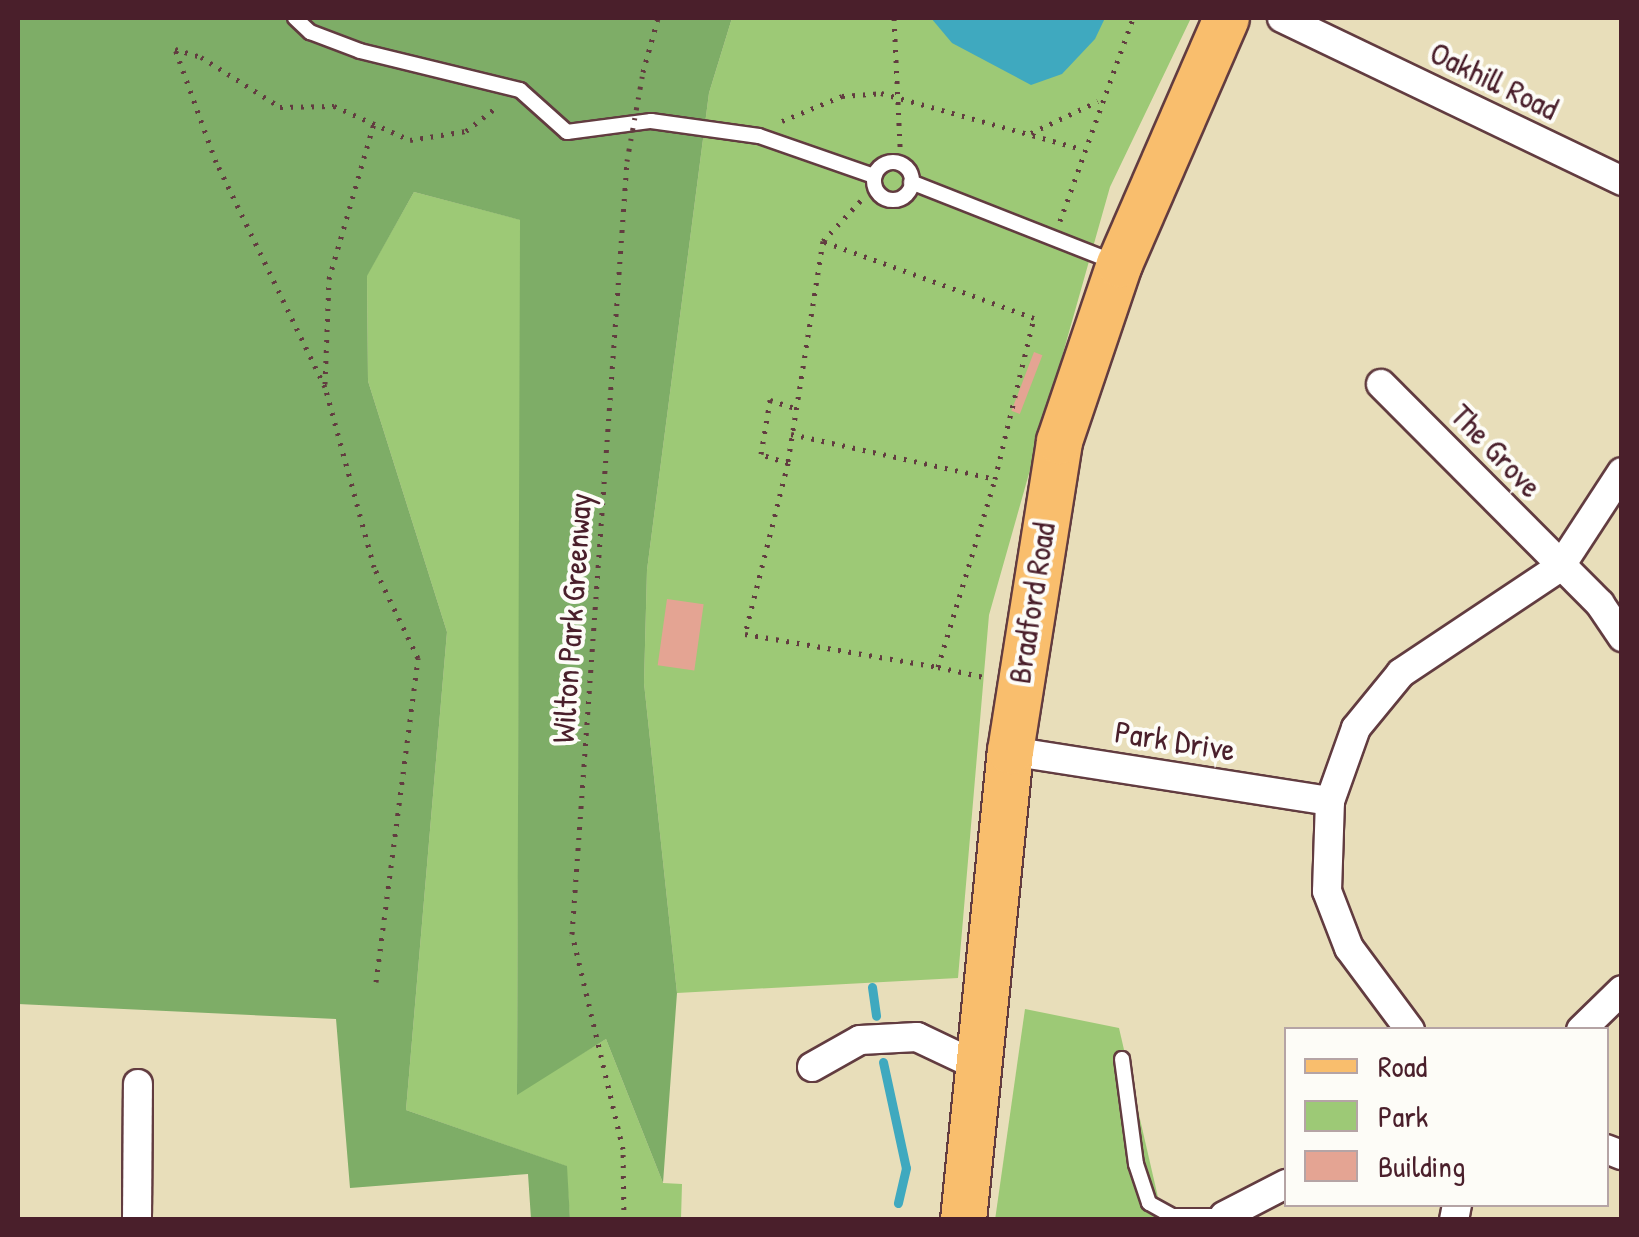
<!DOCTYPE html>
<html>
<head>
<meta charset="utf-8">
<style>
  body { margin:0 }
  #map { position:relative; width:1639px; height:1237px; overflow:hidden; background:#e8deba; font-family:"Patrick Hand",sans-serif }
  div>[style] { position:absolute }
  .green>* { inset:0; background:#9dc976 }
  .forest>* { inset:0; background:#7ead67 }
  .water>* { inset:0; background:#3fa9bf }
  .stream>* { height:9px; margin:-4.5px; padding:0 4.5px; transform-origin:4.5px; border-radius:4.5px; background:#3fa9bf }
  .building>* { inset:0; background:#e4a493; transform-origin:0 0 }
  .path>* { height:5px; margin-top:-2.5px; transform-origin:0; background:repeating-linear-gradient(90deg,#623c40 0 2.5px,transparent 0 10.5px) }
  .roads { filter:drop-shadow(2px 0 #623c40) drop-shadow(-2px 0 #623c40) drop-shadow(0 2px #623c40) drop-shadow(0 -2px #623c40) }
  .service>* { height:14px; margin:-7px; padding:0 7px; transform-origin:7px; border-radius:7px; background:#fff }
  .service>.ring { margin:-7px; padding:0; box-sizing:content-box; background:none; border:14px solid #fff; border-radius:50% }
  .minor>* { height:28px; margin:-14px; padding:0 14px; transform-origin:14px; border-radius:14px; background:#fff }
  .primary>* { height:45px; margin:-22.5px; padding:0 22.5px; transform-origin:22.5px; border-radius:22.5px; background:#f9be6d }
  .path-bridge>* { height:5px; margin-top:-2.5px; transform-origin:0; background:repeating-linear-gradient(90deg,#623c40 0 2.5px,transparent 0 10.5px) }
  span { translate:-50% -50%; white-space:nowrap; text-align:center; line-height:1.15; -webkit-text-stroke:8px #fdfcf7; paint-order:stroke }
  .street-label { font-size:32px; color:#4a1f2b }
  .frame { position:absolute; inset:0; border:20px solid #4a1f2b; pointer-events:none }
  .legend { position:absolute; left:1284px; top:1027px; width:325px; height:180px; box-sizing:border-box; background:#fdfcf7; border:2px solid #b5a4a5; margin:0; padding:12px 18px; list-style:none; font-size:30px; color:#4a1f2b }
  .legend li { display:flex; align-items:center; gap:20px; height:50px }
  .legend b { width:50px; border:2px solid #b5a4a5 }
</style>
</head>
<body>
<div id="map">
  <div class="green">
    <div style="clip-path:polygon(732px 18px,1191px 18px,1110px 187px,989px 615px,958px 978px,677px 993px,644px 683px,647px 570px,709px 93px)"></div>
    <div style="clip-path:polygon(414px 192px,521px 220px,517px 1093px,606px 1039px,663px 1183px,682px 1184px,681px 1219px,570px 1219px,566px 1166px,406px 1110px,447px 632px,368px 381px,367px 275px)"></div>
    <div style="clip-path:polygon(1025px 1009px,1119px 1028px,1163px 1219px,995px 1220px)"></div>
  </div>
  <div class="forest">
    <div style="clip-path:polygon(18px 18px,732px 18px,709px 93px,647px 570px,644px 683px,677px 993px,663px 1183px,606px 1039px,517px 1095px,520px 220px,414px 192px,367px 276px,368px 381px,447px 632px,406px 1110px,567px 1166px,570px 1219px,531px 1219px,528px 1174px,350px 1188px,336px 1019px,18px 1004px)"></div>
  </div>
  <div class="water">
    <div style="clip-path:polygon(931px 18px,1105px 18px,1095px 39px,1062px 74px,1031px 85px,952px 43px)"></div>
  </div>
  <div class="stream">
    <div style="left:872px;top:987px;width:29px;rotate:82deg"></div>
    <div style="left:883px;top:1062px;width:108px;rotate:77.8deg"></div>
    <div style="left:906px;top:1168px;width:36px;rotate:103deg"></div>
  </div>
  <div class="building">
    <div style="left:1034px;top:352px;width:9px;height:63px;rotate:21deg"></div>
    <div style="left:667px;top:599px;width:37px;height:67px;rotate:8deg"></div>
  </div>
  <div class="path">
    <div style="left:894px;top:18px;width:146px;rotate:87.3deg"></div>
    <div style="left:643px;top:72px;width:56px;rotate:-74.5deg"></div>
    <div style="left:782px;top:121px;width:65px;rotate:-22.6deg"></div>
    <div style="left:842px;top:96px;width:39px;rotate:-4deg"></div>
    <div style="left:881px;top:93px;width:208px;rotate:15.6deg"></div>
    <div style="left:1031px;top:133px;width:74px;rotate:-25.5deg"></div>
    <div style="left:1060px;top:221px;width:216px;rotate:-70.2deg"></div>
    <div style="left:823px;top:241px;width:225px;rotate:99deg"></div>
    <div style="left:788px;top:463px;width:176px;rotate:104.1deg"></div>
    <div style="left:745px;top:634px;width:196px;rotate:9.7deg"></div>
    <div style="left:938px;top:667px;width:196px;rotate:-73.1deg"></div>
    <div style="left:995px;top:479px;width:166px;rotate:-76.4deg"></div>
    <div style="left:1034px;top:318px;width:225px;rotate:-160deg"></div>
    <div style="left:823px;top:241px;width:62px;rotate:-47deg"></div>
    <div style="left:325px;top:384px;width:105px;rotate:-87.8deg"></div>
    <div style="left:329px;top:279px;width:162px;rotate:-73.9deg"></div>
    <div style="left:791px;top:434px;width:209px;rotate:12.4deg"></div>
    <div style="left:788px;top:463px;width:28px;rotate:-162deg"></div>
    <div style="left:761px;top:454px;width:55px;rotate:-80.5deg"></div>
    <div style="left:770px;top:400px;width:25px;rotate:18deg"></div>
    <div style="left:938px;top:667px;width:47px;rotate:12.3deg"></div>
    <div style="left:376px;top:982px;width:327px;rotate:-82.6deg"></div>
    <div style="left:418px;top:658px;width:101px;rotate:-115.8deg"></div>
    <div style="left:374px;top:567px;width:187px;rotate:-105.2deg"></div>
    <div style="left:325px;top:387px;width:250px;rotate:-115.8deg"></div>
    <div style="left:216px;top:162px;width:120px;rotate:-109.9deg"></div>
    <div style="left:175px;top:49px;width:27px;rotate:17deg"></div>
    <div style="left:201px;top:57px;width:93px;rotate:32.3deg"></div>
    <div style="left:280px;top:107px;width:54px;rotate:-1.1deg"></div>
    <div style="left:334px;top:106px;width:83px;rotate:24.1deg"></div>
    <div style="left:410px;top:140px;width:57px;rotate:-9.1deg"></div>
    <div style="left:466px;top:131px;width:39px;rotate:-38deg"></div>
    <div style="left:624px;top:1220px;width:71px;rotate:-90.8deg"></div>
    <div style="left:623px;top:1149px;width:221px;rotate:-103.3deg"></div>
    <div style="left:572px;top:934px;width:775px;rotate:-85.93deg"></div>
  </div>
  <div class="roads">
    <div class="service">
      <div style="left:295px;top:18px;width:21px;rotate:43deg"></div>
      <div style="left:310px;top:32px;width:53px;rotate:20.8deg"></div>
      <div style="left:360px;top:51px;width:165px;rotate:13.7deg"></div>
      <div style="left:520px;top:90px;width:63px;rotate:41.8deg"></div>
      <div style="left:567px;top:132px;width:85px;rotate:-7.5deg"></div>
      <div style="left:651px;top:121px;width:109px;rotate:7.9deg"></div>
      <div style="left:759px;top:136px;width:122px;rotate:19.2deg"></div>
      <div class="ring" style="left:874px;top:162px;width:24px;height:24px"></div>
      <div style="left:911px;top:182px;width:218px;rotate:21.5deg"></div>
      <div style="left:1122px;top:1059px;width:106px;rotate:82.4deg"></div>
      <div style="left:1136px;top:1164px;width:41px;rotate:71.6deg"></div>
      <div style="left:1149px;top:1203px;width:26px;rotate:29deg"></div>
      <div style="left:1172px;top:1216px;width:52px"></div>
    </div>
    <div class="minor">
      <div style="left:1282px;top:18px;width:377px;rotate:25.6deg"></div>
      <div style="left:1381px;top:384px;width:310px;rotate:45.1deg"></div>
      <div style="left:1600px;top:604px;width:40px;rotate:56deg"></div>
      <div style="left:1010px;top:751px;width:324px;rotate:8.9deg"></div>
      <div style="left:1410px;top:1030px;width:102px;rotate:-126.6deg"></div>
      <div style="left:1349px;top:948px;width:61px;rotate:-111.1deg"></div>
      <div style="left:1327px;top:891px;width:90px;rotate:-88.1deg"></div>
      <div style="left:1330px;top:801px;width:77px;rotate:-70.4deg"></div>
      <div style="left:1356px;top:728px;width:71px;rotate:-50.7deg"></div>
      <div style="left:1401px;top:673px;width:191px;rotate:-33.7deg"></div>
      <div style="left:1560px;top:567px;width:113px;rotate:-56.9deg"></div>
      <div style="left:1581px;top:1030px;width:57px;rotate:-44.3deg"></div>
      <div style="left:812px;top:1067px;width:55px;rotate:-29.4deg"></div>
      <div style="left:860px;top:1040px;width:57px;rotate:-3deg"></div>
      <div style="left:917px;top:1037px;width:68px;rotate:25.4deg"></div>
      <div style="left:1606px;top:1149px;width:17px;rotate:21deg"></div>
      <div style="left:1224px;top:1216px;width:70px;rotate:-27.3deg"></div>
      <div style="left:137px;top:1220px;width:136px;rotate:-89.6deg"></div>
      <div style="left:1454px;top:1220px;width:16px;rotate:-79deg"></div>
    </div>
    <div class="primary">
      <div style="left:963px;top:1220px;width:471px;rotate:-84.3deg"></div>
      <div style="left:1010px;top:751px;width:314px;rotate:-81deg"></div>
      <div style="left:1059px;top:441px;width:187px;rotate:-71.3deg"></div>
      <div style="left:1119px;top:264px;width:268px;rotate:-66.5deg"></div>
    </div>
  </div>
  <div class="path-bridge">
    <div style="left:627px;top:161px;width:90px;rotate:-79.8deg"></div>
  </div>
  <div class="street-label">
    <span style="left:1494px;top:81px;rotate:26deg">Oakhill Road</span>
    <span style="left:1496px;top:451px;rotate:46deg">The Grove</span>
    <span style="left:1032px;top:603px;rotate:-81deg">Bradford Road</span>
    <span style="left:572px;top:618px;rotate:-86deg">Wilton Park Greenway</span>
    <span style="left:1175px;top:741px;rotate:9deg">Park Drive</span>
  </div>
  <div class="frame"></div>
  <ul class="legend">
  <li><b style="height:12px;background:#f9be6d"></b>Road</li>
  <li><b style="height:28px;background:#9dc976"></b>Park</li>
  <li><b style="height:28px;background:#e4a493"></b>Building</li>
  </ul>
</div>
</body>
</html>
